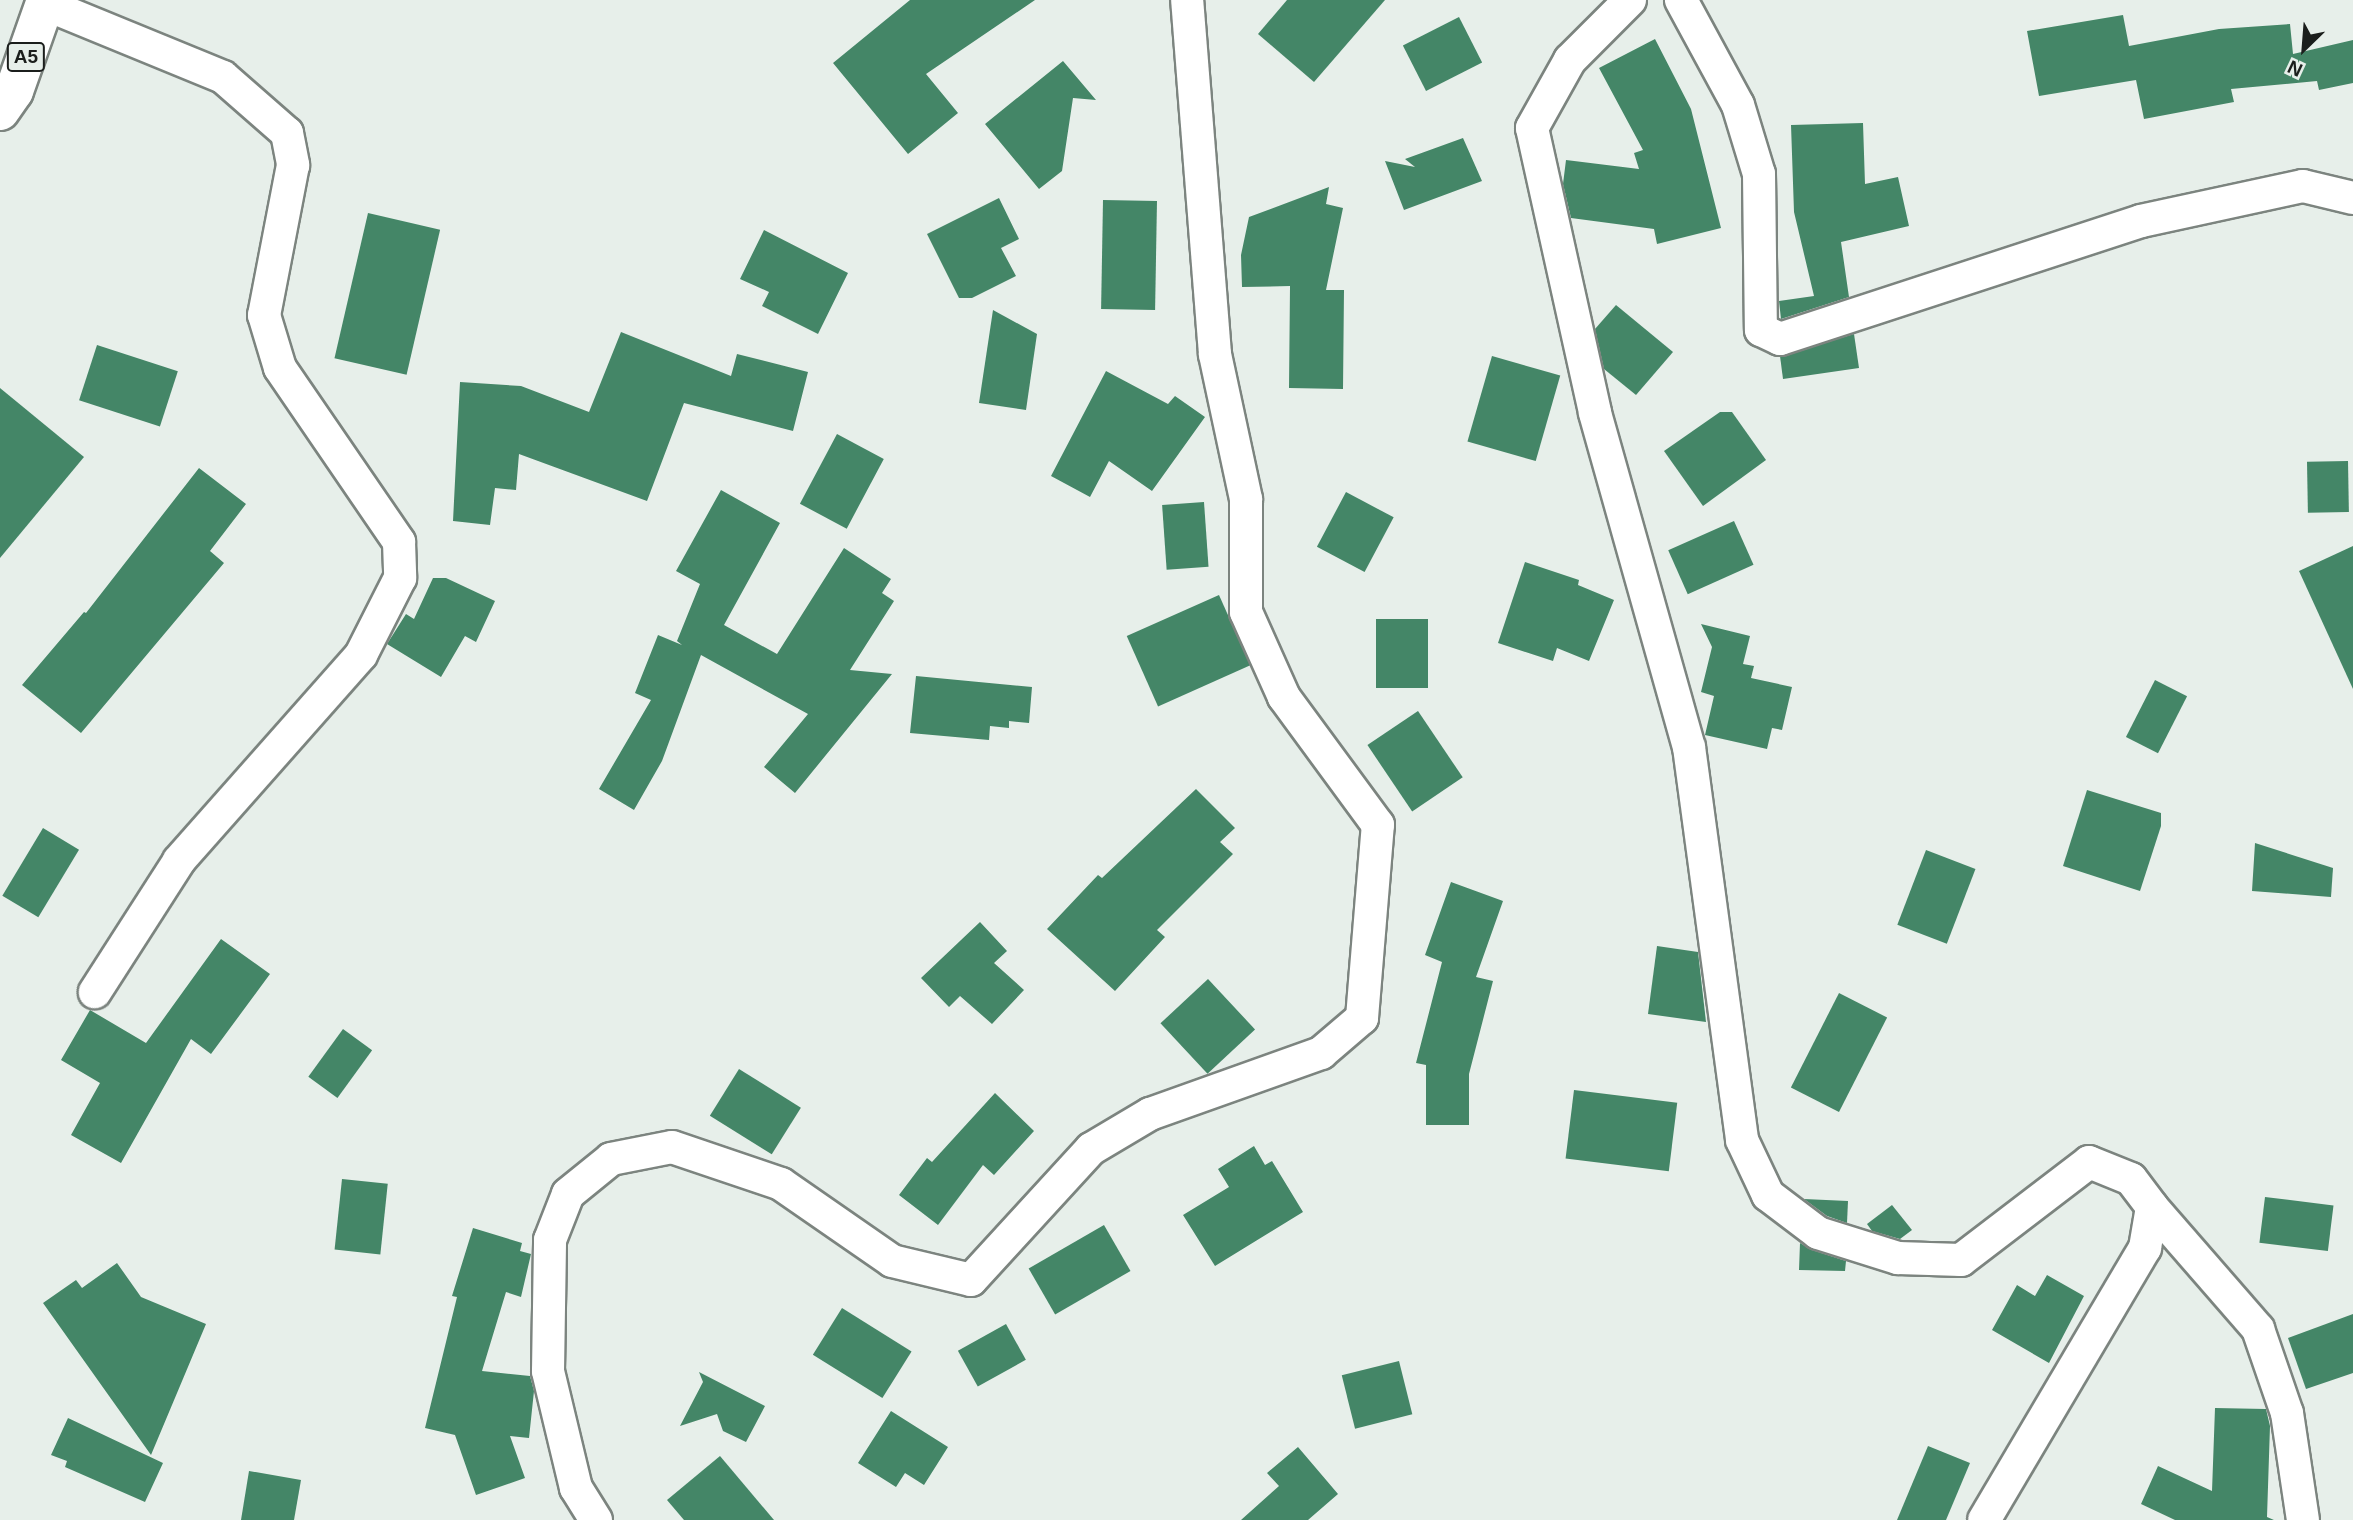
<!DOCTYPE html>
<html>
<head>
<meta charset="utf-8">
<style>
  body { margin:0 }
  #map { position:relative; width:2353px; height:1520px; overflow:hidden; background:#e7efea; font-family:Helvetica,sans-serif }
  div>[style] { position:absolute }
  .building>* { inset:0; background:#448667; transform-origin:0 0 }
  .roads { filter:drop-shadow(2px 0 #7c847f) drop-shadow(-2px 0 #7c847f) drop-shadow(0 2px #7c847f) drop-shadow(0 -2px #7c847f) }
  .street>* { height:32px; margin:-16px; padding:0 16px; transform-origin:16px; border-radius:16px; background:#fff }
  .highway>* { height:38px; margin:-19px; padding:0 19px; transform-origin:19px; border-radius:19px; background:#fff }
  span { translate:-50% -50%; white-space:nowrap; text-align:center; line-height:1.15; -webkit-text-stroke:7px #e7efea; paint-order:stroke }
  .shield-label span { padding:2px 5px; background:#e7efea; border:2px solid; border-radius:5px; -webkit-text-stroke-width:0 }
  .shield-label { font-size:19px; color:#1b1e1c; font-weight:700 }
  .north { position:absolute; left:2269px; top:14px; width:70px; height:70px; -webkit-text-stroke:5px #e7efea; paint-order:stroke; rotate:205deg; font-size:19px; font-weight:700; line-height:28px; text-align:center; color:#1b1e1c }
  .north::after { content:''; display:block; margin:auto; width:24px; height:32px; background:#1b1e1c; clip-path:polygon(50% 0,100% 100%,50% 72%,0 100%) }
</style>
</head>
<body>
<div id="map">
  <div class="building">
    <div style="clip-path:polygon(910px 0,1035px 0,926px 74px,958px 113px,908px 154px,833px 63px)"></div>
    <div style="clip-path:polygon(1287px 0,1385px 0,1314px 82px,1258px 34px)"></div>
    <div style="clip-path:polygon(2123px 15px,2129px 46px,2219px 29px,2290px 24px,2293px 54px,2353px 40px,2353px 83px,2319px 90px,2317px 81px,2231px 89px,2234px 102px,2144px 119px,2136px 80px,2039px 96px,2027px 31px)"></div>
    <div style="left:1459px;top:17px;width:51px;height:63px;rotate:63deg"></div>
    <div style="clip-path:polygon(1655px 39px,1691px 109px,1721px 228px,1657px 244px,1654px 229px,1571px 218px,1563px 184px,1566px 160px,1639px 169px,1634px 153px,1643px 150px,1599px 68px)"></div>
    <div style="clip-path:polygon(1063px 61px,1096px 100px,1073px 98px,1062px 171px,1039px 189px,985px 124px)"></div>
    <div style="clip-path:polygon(1863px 123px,1865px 184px,1898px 177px,1909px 226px,1841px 242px,1849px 297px,1781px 319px,1779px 301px,1814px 296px,1794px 212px,1791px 125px)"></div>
    <div style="clip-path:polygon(1463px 138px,1482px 181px,1404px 210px,1385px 161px,1415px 167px,1405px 159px)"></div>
    <div style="clip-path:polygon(1329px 187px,1326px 204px,1343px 208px,1326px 290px,1344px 290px,1343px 389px,1289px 388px,1290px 286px,1242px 287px,1241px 255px,1249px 217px)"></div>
    <div style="clip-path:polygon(999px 198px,1019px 239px,1001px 248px,1016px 276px,972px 298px,959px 298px,927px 234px)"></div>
    <div style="left:1103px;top:200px;width:54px;height:109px;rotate:1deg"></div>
    <div style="left:368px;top:213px;width:74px;height:149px;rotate:13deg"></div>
    <div style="clip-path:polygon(764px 230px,848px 273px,818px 334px,762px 306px,769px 292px,740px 279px)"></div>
    <div style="clip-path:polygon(1616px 305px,1673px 352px,1636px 395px,1604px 369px,1595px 329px)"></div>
    <div style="clip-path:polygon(993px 310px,1037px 334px,1026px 410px,979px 403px)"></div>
    <div style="clip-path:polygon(621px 332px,731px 376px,737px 354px,808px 372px,793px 431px,684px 403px,647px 501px,519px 454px,516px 490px,495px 488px,490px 525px,453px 521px,460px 382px,521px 386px,589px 412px)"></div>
    <div style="clip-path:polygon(1854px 334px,1859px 368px,1783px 379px,1780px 356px)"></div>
    <div style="left:97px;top:345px;width:85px;height:58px;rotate:18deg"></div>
    <div style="left:1492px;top:356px;width:71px;height:89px;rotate:16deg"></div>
    <div style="clip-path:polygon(1106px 371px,1168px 404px,1175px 396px,1205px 417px,1152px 491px,1109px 461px,1090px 497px,1051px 476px)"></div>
    <div style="clip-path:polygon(0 388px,84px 457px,0 558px)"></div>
    <div style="clip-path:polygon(1720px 412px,1732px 412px,1766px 460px,1703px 506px,1664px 451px)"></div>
    <div style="left:837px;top:434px;width:53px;height:79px;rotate:28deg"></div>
    <div style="left:2348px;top:461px;width:51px;height:41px;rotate:89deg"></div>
    <div style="clip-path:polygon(199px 468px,246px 504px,210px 551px,224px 563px,81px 733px,22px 685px,84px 612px,86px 613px)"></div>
    <div style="clip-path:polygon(721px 490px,780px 523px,724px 625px,777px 654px,844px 548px,891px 579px,882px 593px,894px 601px,850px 670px,892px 674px,795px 793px,764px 767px,808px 714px,701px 655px,662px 761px,634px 810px,599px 789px,651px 700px,635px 693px,658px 635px,682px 645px,677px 641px,700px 584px,676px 571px)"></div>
    <div style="left:1346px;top:492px;width:54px;height:62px;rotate:28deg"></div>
    <div style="left:1204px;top:502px;width:65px;height:42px;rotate:86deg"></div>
    <div style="left:1734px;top:521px;width:48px;height:72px;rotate:66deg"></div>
    <div style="clip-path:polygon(2353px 546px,2353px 689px,2299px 571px)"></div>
    <div style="clip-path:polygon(1525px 562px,1579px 580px,1578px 585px,1614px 600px,1589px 661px,1557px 648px,1553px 661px,1498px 643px)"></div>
    <div style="clip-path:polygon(433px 578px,446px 578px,495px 601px,476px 642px,465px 636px,441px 677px,387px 644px,406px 614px,414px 619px)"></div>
    <div style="left:1219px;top:595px;width:77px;height:101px;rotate:66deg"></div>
    <div style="left:1376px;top:619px;width:52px;height:69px"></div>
    <div style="clip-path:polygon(1701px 624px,1750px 636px,1743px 664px,1754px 666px,1751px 678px,1792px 687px,1782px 730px,1772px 728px,1767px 749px,1705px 735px,1714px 696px,1701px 692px,1712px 647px)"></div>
    <div style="clip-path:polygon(916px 676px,1032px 687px,1029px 723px,1009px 721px,1009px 728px,990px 726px,989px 740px,910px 733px)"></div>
    <div style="left:2155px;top:680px;width:36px;height:64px;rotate:27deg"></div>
    <div style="left:1418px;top:711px;width:80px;height:61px;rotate:56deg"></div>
    <div style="clip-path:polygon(1196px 789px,1235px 828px,1220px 842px,1233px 854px,1157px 930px,1165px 937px,1115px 991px,1047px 929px,1098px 875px,1102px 878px)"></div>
    <div style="clip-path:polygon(2087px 790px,2161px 813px,2161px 826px,2140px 891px,2063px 866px)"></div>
    <div style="left:43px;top:828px;width:42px;height:79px;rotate:31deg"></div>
    <div style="clip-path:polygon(2255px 843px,2333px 868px,2331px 897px,2252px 891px)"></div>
    <div style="left:1926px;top:850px;width:53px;height:80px;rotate:21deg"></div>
    <div style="clip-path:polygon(1451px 882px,1503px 901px,1476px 977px,1493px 981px,1469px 1074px,1469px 1125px,1426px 1125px,1426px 1065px,1416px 1063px,1442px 962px,1425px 955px)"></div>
    <div style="clip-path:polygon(980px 922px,1007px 951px,994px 963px,1024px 990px,992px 1024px,960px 996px,949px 1007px,921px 978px)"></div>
    <div style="clip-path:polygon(221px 939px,270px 974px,211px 1054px,191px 1039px,121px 1163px,71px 1135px,100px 1083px,61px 1060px,90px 1010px,146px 1043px)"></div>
    <div style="clip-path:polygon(1657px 946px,1698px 952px,1706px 1022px,1648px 1014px)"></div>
    <div style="left:1208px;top:979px;width:69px;height:65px;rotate:47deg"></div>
    <div style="left:1839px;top:993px;width:54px;height:106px;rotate:27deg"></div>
    <div style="left:343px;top:1029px;width:36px;height:59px;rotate:36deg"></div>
    <div style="left:739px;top:1069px;width:73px;height:55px;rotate:32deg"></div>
    <div style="left:1574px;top:1090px;width:104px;height:69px;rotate:7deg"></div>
    <div style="clip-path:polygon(995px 1093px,1034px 1131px,994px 1175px,983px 1165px,938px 1225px,899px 1195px,927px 1158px,932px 1162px)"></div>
    <div style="clip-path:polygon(1254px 1146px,1265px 1165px,1272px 1161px,1303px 1212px,1215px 1266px,1183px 1215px,1229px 1187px,1218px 1169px)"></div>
    <div style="left:342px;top:1179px;width:46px;height:71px;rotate:6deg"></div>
    <div style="left:2265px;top:1197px;width:69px;height:46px;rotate:7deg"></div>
    <div style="clip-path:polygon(1804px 1199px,1848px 1201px,1847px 1223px,1827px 1216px)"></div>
    <div style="clip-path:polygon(1892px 1205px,1912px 1230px,1900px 1239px,1872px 1231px,1867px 1224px)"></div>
    <div style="left:1104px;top:1225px;width:53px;height:87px;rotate:60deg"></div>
    <div style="clip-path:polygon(473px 1228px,522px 1243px,520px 1251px,531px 1254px,521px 1297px,506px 1292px,482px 1371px,530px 1376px,534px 1391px,529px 1438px,510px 1436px,525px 1478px,476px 1495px,455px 1435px,425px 1428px,457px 1297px,452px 1296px)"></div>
    <div style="clip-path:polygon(1800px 1243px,1812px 1250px,1846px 1261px,1845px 1271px,1799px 1270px)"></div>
    <div style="clip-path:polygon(117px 1263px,141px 1297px,206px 1324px,151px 1455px,43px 1303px,76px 1280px,82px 1288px)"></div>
    <div style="clip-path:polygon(2047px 1275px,2084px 1296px,2049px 1363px,1992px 1330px,2017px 1285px,2035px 1296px)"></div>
    <div style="left:842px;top:1308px;width:82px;height:55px;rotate:32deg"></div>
    <div style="clip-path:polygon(2353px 1314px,2353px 1373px,2306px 1389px,2288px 1338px)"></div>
    <div style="left:1006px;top:1324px;width:41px;height:55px;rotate:61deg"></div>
    <div style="left:1399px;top:1361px;width:55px;height:59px;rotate:76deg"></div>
    <div style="clip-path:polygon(699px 1372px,765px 1406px,746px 1442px,723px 1431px,717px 1414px,680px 1426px,703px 1382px)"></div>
    <div style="clip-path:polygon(2215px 1408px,2266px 1409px,2270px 1426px,2267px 1517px,2274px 1520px,2175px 1520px,2141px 1504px,2158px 1466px,2212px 1491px)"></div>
    <div style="clip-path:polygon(891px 1411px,948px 1447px,924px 1485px,905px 1473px,896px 1487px,858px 1463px)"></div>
    <div style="clip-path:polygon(68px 1418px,163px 1463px,145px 1502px,65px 1467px,67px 1461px,51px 1455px)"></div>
    <div style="clip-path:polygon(1928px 1446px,1970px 1463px,1946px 1520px,1897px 1520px)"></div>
    <div style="clip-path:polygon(1298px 1447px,1338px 1494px,1308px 1520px,1241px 1520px,1279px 1486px,1267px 1473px)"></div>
    <div style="clip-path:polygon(720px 1456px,774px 1520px,684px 1520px,667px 1500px)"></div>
    <div style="clip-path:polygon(249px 1471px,301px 1480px,294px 1520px,241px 1520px)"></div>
  </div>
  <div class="roads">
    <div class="street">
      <div style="left:1630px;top:0;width:85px;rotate:135deg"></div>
      <div style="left:1570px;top:60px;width:78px;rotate:119.2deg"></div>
      <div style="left:1532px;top:128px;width:292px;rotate:77.5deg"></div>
      <div style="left:1595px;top:413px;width:347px;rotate:74.3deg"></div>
      <div style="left:1689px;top:747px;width:397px;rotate:82.3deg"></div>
      <div style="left:1742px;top:1140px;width:61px;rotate:64.7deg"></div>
      <div style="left:1768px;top:1195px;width:63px;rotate:37.2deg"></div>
      <div style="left:1818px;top:1233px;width:84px;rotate:17.4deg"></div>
      <div style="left:1898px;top:1258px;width:63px;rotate:1.8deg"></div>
      <div style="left:1961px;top:1260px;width:161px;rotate:-37.4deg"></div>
      <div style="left:2089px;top:1162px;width:45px;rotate:22deg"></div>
      <div style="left:2131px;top:1179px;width:35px;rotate:53deg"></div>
      <div style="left:2152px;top:1207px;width:42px;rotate:99.7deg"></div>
      <div style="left:2145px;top:1248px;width:316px;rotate:120.6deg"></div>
      <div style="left:1681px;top:0;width:119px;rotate:61.5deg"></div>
      <div style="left:1738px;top:105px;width:72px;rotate:73.1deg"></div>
      <div style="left:1759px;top:174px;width:156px;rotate:89.3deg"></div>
      <div style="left:1761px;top:330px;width:21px;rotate:25deg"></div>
      <div style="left:1780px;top:339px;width:380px;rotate:-18.1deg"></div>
      <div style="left:2141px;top:221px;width:166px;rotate:-12.2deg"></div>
      <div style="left:2303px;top:186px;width:51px;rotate:13.5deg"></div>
      <div style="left:45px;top:4px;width:192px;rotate:22.3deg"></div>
      <div style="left:223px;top:77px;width:85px;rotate:41.2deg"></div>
      <div style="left:287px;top:133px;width:33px;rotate:79deg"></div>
      <div style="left:293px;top:165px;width:153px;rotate:100.9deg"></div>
      <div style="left:264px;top:315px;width:55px;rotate:73.2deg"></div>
      <div style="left:280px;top:368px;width:211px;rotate:55.6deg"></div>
      <div style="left:399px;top:542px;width:36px;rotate:88deg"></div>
      <div style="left:400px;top:578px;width:86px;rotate:116.9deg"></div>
      <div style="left:361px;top:655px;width:275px;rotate:131.5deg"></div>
      <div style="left:179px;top:861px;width:156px;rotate:122.7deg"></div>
      <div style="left:2152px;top:1207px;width:162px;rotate:49deg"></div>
      <div style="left:2258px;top:1329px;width:89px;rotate:71deg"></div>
      <div style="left:2287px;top:1413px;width:108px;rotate:81.5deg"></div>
      <div style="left:596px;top:1520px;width:38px;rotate:-122deg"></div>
      <div style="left:576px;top:1488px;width:120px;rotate:-103.5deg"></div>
      <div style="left:548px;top:1371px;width:131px;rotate:-89.1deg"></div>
      <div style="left:550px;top:1240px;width:49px;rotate:-68.6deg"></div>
      <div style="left:568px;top:1194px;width:55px;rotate:-39.1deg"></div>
      <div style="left:611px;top:1159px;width:62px;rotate:-11.1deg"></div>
      <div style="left:672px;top:1147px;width:115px;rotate:18.7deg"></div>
      <div style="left:781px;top:1184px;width:135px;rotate:34.7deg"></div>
      <div style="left:892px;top:1261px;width:81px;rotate:13.5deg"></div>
      <div style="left:971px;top:1280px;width:178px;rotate:-47.5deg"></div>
      <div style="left:1091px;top:1149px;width:69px;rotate:-30.7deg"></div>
      <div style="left:1150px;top:1114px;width:182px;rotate:-19.6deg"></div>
      <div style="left:1321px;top:1053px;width:54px;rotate:-40.5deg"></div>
      <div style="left:1362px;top:1018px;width:194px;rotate:-85.3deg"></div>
      <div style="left:1378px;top:825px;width:159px;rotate:-126.3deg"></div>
      <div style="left:1284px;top:697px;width:93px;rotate:-114.1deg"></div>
      <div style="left:1246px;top:612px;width:113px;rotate:-90deg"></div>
      <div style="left:1246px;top:499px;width:148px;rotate:-102.1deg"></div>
      <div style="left:1215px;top:354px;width:355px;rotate:-94.5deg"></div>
    </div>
    <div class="highway">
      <div style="left:0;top:111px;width:24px;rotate:-55deg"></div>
      <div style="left:14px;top:91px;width:96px;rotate:-70.6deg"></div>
    </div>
  </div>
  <div class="shield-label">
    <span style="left:26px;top:57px">A5</span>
  </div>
  <div class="north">N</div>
</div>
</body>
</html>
